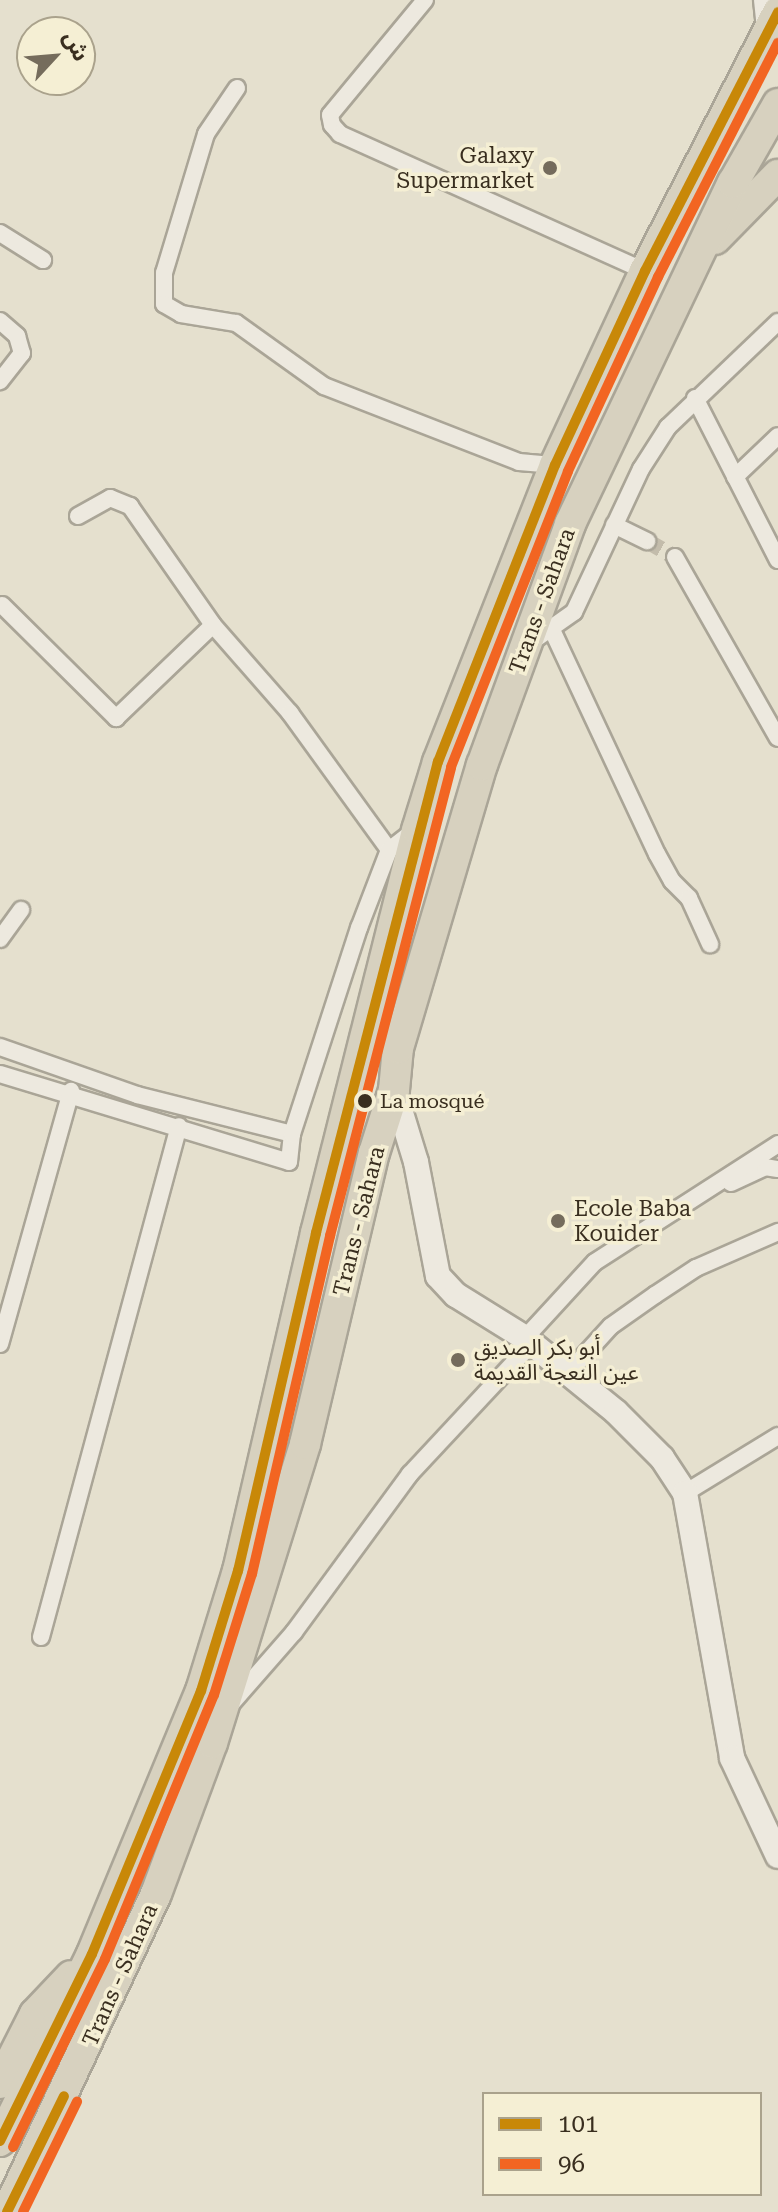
<!DOCTYPE html>
<html>
<head>
<meta charset="utf-8">
<style>
  body { margin:0 }
  #map { position:relative; width:778px; height:2212px; overflow:hidden; background:#e5e0ce; font-family:"Roboto Serif","Noto Sans Arabic",serif }
  div>[style] { position:absolute }
  .street-tunnel>* { height:16px; margin-top:-8px; transform-origin:0; background:repeating-linear-gradient(90deg,#c3bcab 0 16px,transparent 0 24px) }
  .roads { filter:drop-shadow(2px 0 #aaa597) drop-shadow(-2px 0 #aaa597) drop-shadow(0 2px #aaa597) drop-shadow(0 -2px #aaa597) }
  .street>* { height:16px; margin:-8px; padding:0 8px; transform-origin:8px; border-radius:8px; background:#ede9df }
  .secondary>* { height:24px; margin:-12px; padding:0 12px; transform-origin:12px; border-radius:12px; background:#ede9df }
  .highway>* { height:30px; margin:-15px; padding:0 15px; transform-origin:15px; border-radius:15px; background:#d7d1bf }
  .bus-1>* { height:10px; margin:-5px; padding:0 5px; transform-origin:5px; border-radius:5px; background:#c88808 }
  .bus-2>* { height:10px; margin:-5px; padding:0 5px; transform-origin:5px; border-radius:5px; background:#f26522 }
  .dots>* { width:22px; height:22px; translate:-50% -50%; box-sizing:border-box; border:4px solid #f5efd4; border-radius:50% }
  span { translate:-50% -50%; white-space:nowrap; text-align:center; line-height:1.15; -webkit-text-stroke:7px #f5efd4; paint-order:stroke }
  .bus-label { font-size:20px; color:#392e1f }
  .left { translate:0 -50%; text-align:left }
  .poi-label { font-size:22px; color:#392e1f }
  .right { translate:-100% -50%; text-align:right }
  .street-label { font-size:22px; color:#392e1f }
  .legend { position:absolute; left:482px; top:2092px; width:280px; height:104px; box-sizing:border-box; background:#f5efd4; border:2px solid #aaa28c; margin:0; padding:10px 14px; list-style:none; font-size:24px; color:#392e1f }
  .legend li { display:flex; align-items:center; gap:16px; height:40px }
  .legend b { width:40px; border:2px solid #aaa28c }
  .north { position:absolute; left:16px; top:16px; width:80px; height:80px; box-sizing:border-box; background:#f5efd4; border:2px solid #aaa28c; border-radius:50%; rotate:64deg; font-size:22px; font-weight:700; line-height:32px; text-align:center; color:#392e1f }
  .north::after { content:''; display:block; margin:auto; width:28px; height:36px; background:#756c5c; clip-path:polygon(50% 0,100% 100%,50% 72%,0 100%) }
</style>
</head>
<body>
<div id="map">
  <div class="street-tunnel">
    <div style="left:647px;top:541px;width:32px;rotate:30deg"></div>
  </div>
  <div class="roads">
    <div class="street">
      <div style="left:425px;top:0;width:149px;rotate:129.6deg"></div>
      <div style="left:330px;top:115px;width:10px;rotate:79deg"></div>
      <div style="left:332px;top:125px;width:12px;rotate:48deg"></div>
      <div style="left:340px;top:134px;width:334px;rotate:24.2deg"></div>
      <div style="left:762px;top:0;width:30px;rotate:84deg"></div>
      <div style="left:237px;top:88px;width:55px;rotate:124deg"></div>
      <div style="left:206px;top:134px;width:145px;rotate:106.8deg"></div>
      <div style="left:164px;top:273px;width:31px;rotate:90deg"></div>
      <div style="left:164px;top:304px;width:20px;rotate:30deg"></div>
      <div style="left:181px;top:314px;width:56px;rotate:9.3deg"></div>
      <div style="left:236px;top:323px;width:108px;rotate:35.6deg"></div>
      <div style="left:324px;top:386px;width:209px;rotate:21.3deg"></div>
      <div style="left:519px;top:462px;width:36px;rotate:5deg"></div>
      <div style="left:0;top:233px;width:51px;rotate:32.1deg"></div>
      <div style="left:0;top:321px;width:23px;rotate:41deg"></div>
      <div style="left:17px;top:336px;width:18px;rotate:74deg"></div>
      <div style="left:22px;top:353px;width:36px;rotate:128deg"></div>
      <div style="left:695px;top:398px;width:182px;rotate:62.9deg"></div>
      <div style="left:735px;top:477px;width:59px;rotate:-43.6deg"></div>
      <div style="left:78px;top:516px;width:37px;rotate:-29deg"></div>
      <div style="left:110px;top:498px;width:22px;rotate:22deg"></div>
      <div style="left:130px;top:506px;width:145px;rotate:55.1deg"></div>
      <div style="left:213px;top:625px;width:117px;rotate:48.8deg"></div>
      <div style="left:290px;top:713px;width:169px;rotate:54.1deg"></div>
      <div style="left:614px;top:525px;width:37px;rotate:26deg"></div>
      <div style="left:675px;top:557px;width:208px;rotate:60.4deg"></div>
      <div style="left:2px;top:605px;width:161px;rotate:44.7deg"></div>
      <div style="left:116px;top:718px;width:134px;rotate:-43.8deg"></div>
      <div style="left:552px;top:630px;width:247px;rotate:64.9deg"></div>
      <div style="left:657px;top:854px;width:31px;rotate:61deg"></div>
      <div style="left:672px;top:881px;width:24px;rotate:45deg"></div>
      <div style="left:689px;top:898px;width:51px;rotate:65.5deg"></div>
      <div style="left:530px;top:643px;width:54px;rotate:-35.2deg"></div>
      <div style="left:574px;top:612px;width:158px;rotate:-64.9deg"></div>
      <div style="left:641px;top:469px;width:50px;rotate:-57.3deg"></div>
      <div style="left:668px;top:427px;width:152px;rotate:-43.7deg"></div>
      <div style="left:0;top:939px;width:36px;rotate:-54deg"></div>
      <div style="left:0;top:1047px;width:145px;rotate:19.3deg"></div>
      <div style="left:137px;top:1095px;width:160px;rotate:14.1deg"></div>
      <div style="left:0;top:1074px;width:302px;rotate:16.9deg"></div>
      <div style="left:289px;top:1162px;width:28px;rotate:-84deg"></div>
      <div style="left:292px;top:1134px;width:217px;rotate:-72deg"></div>
      <div style="left:359px;top:928px;width:84px;rotate:-69deg"></div>
      <div style="left:389px;top:850px;width:33px;rotate:-38deg"></div>
      <div style="left:731px;top:1183px;width:38px;rotate:-25deg"></div>
      <div style="left:765px;top:1167px;width:13px;rotate:9deg"></div>
      <div style="left:525px;top:1338px;width:103px;rotate:-47.4deg"></div>
      <div style="left:595px;top:1262px;width:218px;rotate:-32.8deg"></div>
      <div style="left:0;top:1344px;width:263px;rotate:-74.3deg"></div>
      <div style="left:569px;top:1372px;width:62px;rotate:-47.6deg"></div>
      <div style="left:611px;top:1326px;width:54px;rotate:-35.2deg"></div>
      <div style="left:655px;top:1295px;width:49px;rotate:-33.4deg"></div>
      <div style="left:696px;top:1268px;width:90px;rotate:-23.7deg"></div>
      <div style="left:685px;top:1493px;width:109px;rotate:-31.5deg"></div>
      <div style="left:41px;top:1637px;width:529px;rotate:-74.89deg"></div>
      <div style="left:232px;top:1703px;width:94px;rotate:-48.9deg"></div>
      <div style="left:294px;top:1632px;width:196px;rotate:-53.7deg"></div>
      <div style="left:410px;top:1474px;width:179px;rotate:-47deg"></div>
    </div>
    <div class="secondary">
      <div style="left:394px;top:1090px;width:75px;rotate:73deg"></div>
      <div style="left:416px;top:1162px;width:116px;rotate:79.1deg"></div>
      <div style="left:438px;top:1276px;width:26px;rotate:47deg"></div>
      <div style="left:456px;top:1295px;width:81px;rotate:31.9deg"></div>
      <div style="left:525px;top:1338px;width:117px;rotate:39.1deg"></div>
      <div style="left:616px;top:1412px;width:65px;rotate:45deg"></div>
      <div style="left:662px;top:1458px;width:42px;rotate:56.7deg"></div>
      <div style="left:685px;top:1493px;width:269px;rotate:79.9deg"></div>
      <div style="left:732px;top:1758px;width:108px;rotate:64.9deg"></div>
    </div>
    <div class="highway">
      <div style="left:715px;top:239px;width:90px;rotate:-45.5deg"></div>
      <div style="left:0;top:2083px;width:77px;rotate:-63.1deg"></div>
      <div style="left:35px;top:2014px;width:52px;rotate:-46.5deg"></div>
      <div style="left:0;top:2141px;width:208px;rotate:-63.8deg"></div>
      <div style="left:92px;top:1954px;width:285px;rotate:-67.5deg"></div>
      <div style="left:201px;top:1691px;width:126px;rotate:-72.9deg"></div>
      <div style="left:238px;top:1571px;width:347px;rotate:-77deg"></div>
      <div style="left:316px;top:1233px;width:415px;rotate:-75.9deg"></div>
      <div style="left:417px;top:830px;width:71px;rotate:-72.8deg"></div>
      <div style="left:438px;top:762px;width:319px;rotate:-68.5deg"></div>
      <div style="left:555px;top:465px;width:214px;rotate:-65.1deg"></div>
      <div style="left:645px;top:271px;width:291px;rotate:-62.8deg"></div>
      <div style="left:7px;top:2212px;width:351px;rotate:-64.9deg"></div>
      <div style="left:156px;top:1894px;width:161px;rotate:-69.7deg"></div>
      <div style="left:212px;top:1743px;width:313px;rotate:-72.7deg"></div>
      <div style="left:305px;top:1444px;width:299px;rotate:-76.7deg"></div>
      <div style="left:374px;top:1153px;width:66px;rotate:-72.4deg"></div>
      <div style="left:394px;top:1090px;width:42px;rotate:-84.6deg"></div>
      <div style="left:398px;top:1048px;width:295px;rotate:-73.5deg"></div>
      <div style="left:482px;top:765px;width:257px;rotate:-69.9deg"></div>
      <div style="left:570px;top:524px;width:378px;rotate:-64.5deg"></div>
      <div style="left:733px;top:183px;width:91px;rotate:-60.3deg"></div>
    </div>
  </div>
  <div class="bus-1">
    <div style="left:0;top:2141px;width:208px;rotate:-63.8deg"></div>
    <div style="left:92px;top:1954px;width:285px;rotate:-67.5deg"></div>
    <div style="left:201px;top:1691px;width:126px;rotate:-72.9deg"></div>
    <div style="left:238px;top:1571px;width:347px;rotate:-77deg"></div>
    <div style="left:316px;top:1233px;width:487px;rotate:-75.5deg"></div>
    <div style="left:438px;top:762px;width:319px;rotate:-68.5deg"></div>
    <div style="left:555px;top:465px;width:214px;rotate:-65.1deg"></div>
    <div style="left:645px;top:271px;width:291px;rotate:-62.8deg"></div>
    <div style="left:7px;top:2212px;width:129px;rotate:-63.8deg"></div>
  </div>
  <div class="bus-2">
    <div style="left:13px;top:2147px;width:209px;rotate:-63.9deg"></div>
    <div style="left:105px;top:1959px;width:286px;rotate:-67.6deg"></div>
    <div style="left:214px;top:1695px;width:127px;rotate:-72.6deg"></div>
    <div style="left:252px;top:1574px;width:347px;rotate:-77deg"></div>
    <div style="left:330px;top:1236px;width:484px;rotate:-75.5deg"></div>
    <div style="left:451px;top:767px;width:318px;rotate:-68.4deg"></div>
    <div style="left:568px;top:471px;width:214px;rotate:-65.1deg"></div>
    <div style="left:658px;top:277px;width:263px;rotate:-62.9deg"></div>
    <div style="left:23px;top:2212px;width:123px;rotate:-63.9deg"></div>
  </div>
  <div class="dots">
    <div style="left:550px;top:168px;background:#756c5c"></div>
    <div style="left:365px;top:1101px;background:#392e1f"></div>
    <div style="left:558px;top:1221px;background:#756c5c"></div>
    <div style="left:458px;top:1360px;background:#756c5c"></div>
  </div>
  <div class="bus-label">
    <span class="left" style="left:380px;top:1101px">La mosqué</span>
  </div>
  <div class="poi-label">
    <span class="right" style="left:534px;top:168px">Galaxy<br>Supermarket</span>
    <span class="left" style="left:574px;top:1221px">Ecole Baba<br>Kouider</span>
    <span class="left" style="left:474px;top:1360px">أبو بكر الصديق<br>عين النعجة القديمة</span>
  </div>
  <div class="street-label">
    <span style="left:542px;top:601px;rotate:-70deg">Trans - Sahara</span>
    <span style="left:359px;top:1221px;rotate:-76deg">Trans - Sahara</span>
    <span style="left:120px;top:1975px;rotate:-66deg">Trans - Sahara</span>
  </div>
  <ul class="legend">
  <li><b style="height:10px;background:#c88808"></b>101</li>
  <li><b style="height:10px;background:#f26522"></b>96</li>
  </ul>
  <div class="north">ش</div>
</div>
</body>
</html>
